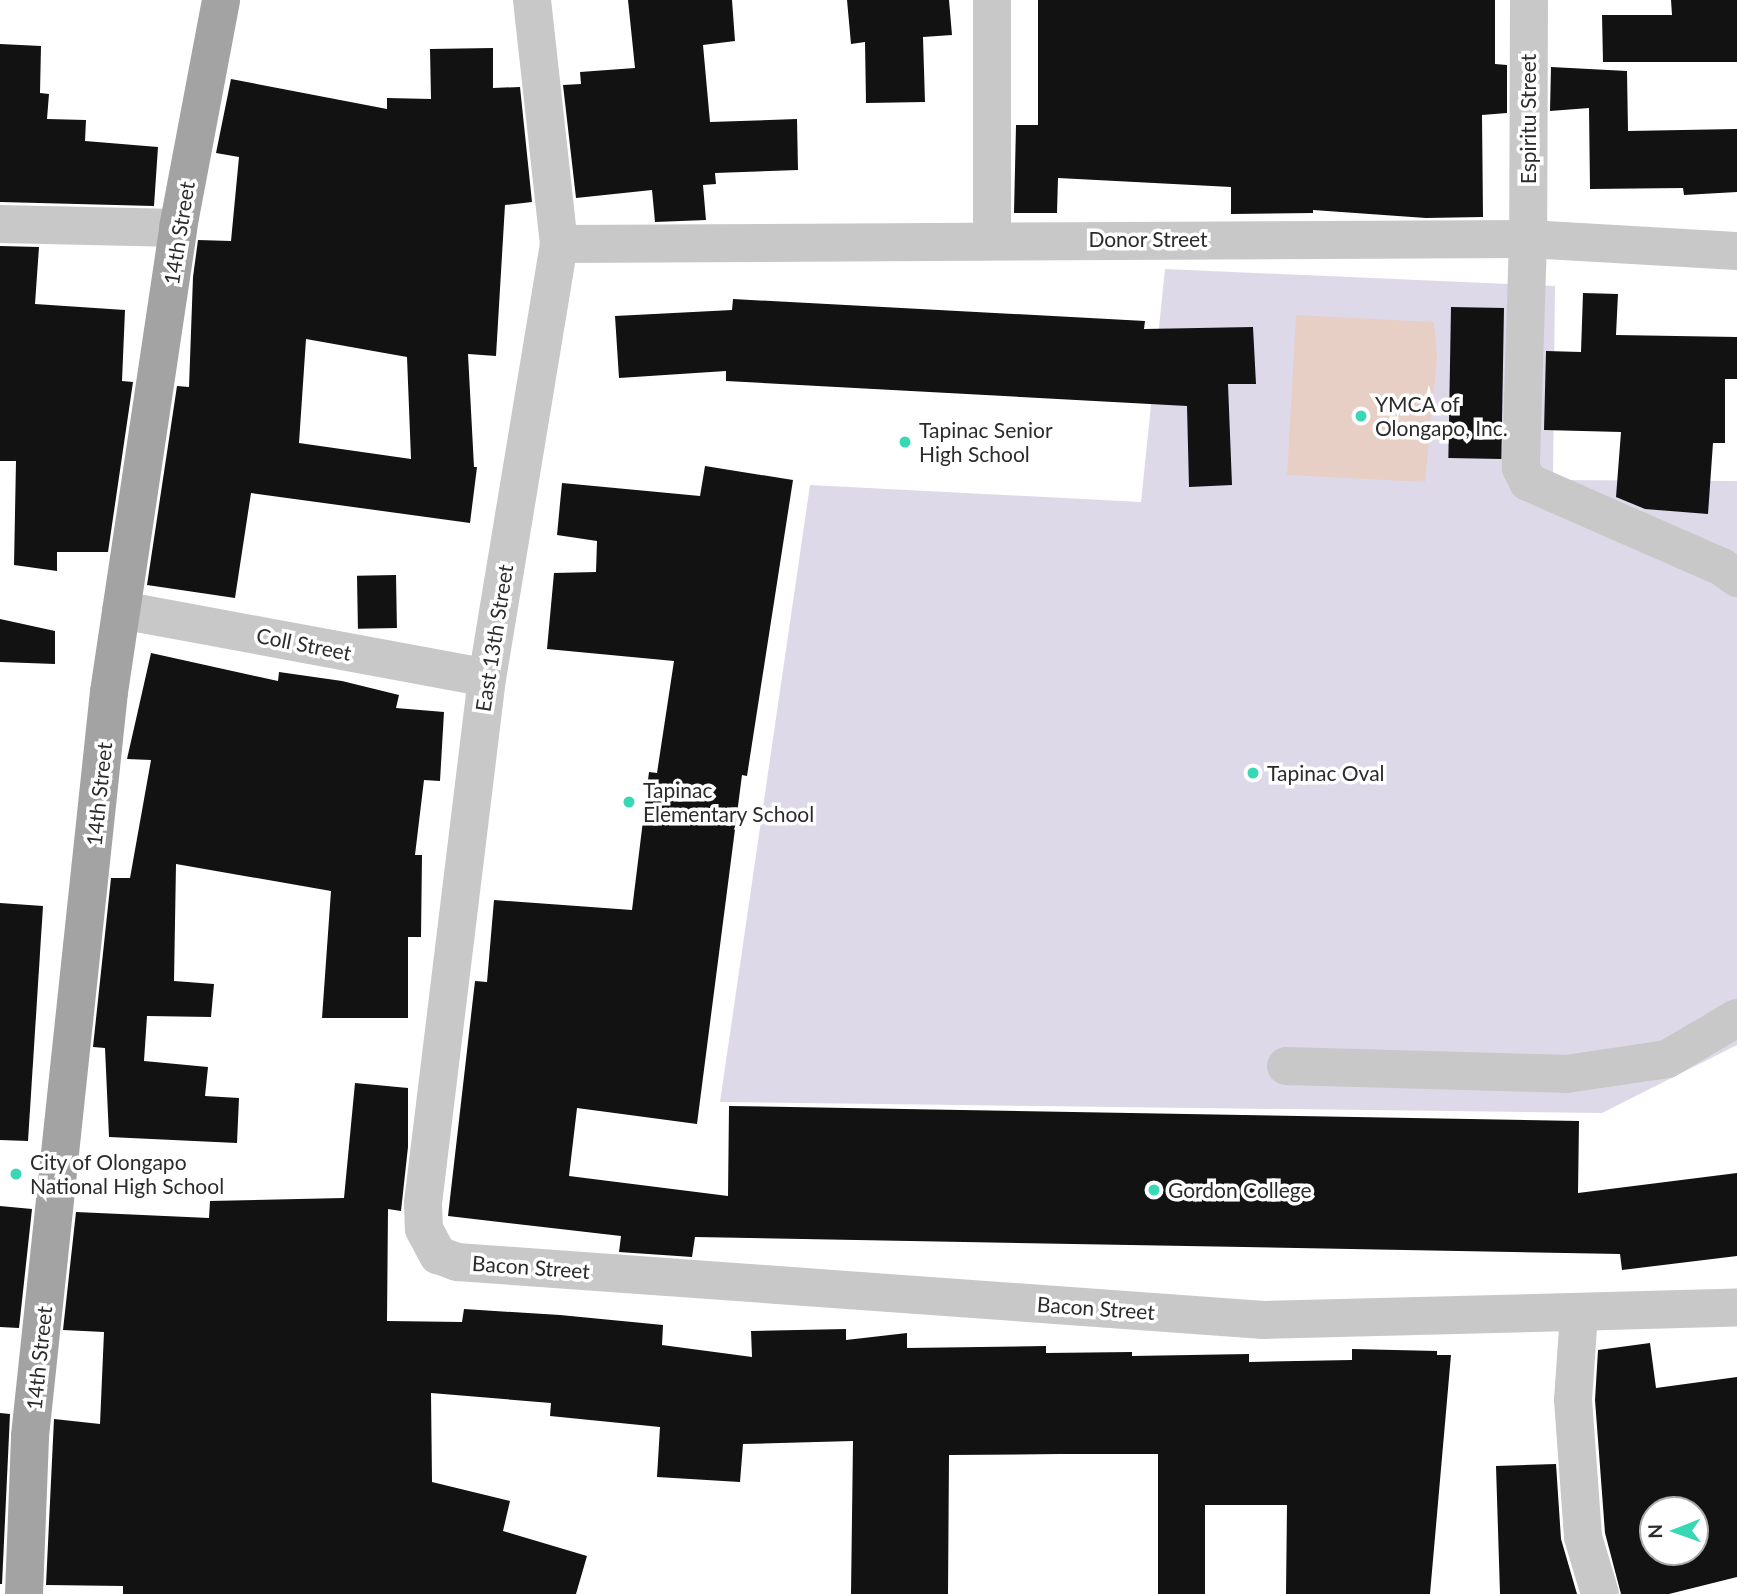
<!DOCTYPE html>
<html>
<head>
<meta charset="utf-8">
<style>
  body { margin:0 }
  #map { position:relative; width:1737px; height:1594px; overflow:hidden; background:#fff; font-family:Lato,sans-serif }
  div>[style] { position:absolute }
  .green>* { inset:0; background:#ded9e9 }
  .water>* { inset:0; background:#e8cfc6 }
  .building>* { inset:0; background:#121212; transform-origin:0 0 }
  .minor>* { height:38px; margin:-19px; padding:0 19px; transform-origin:19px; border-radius:19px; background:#c8c8c8 }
  .major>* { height:38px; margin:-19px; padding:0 19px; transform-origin:19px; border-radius:19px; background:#a3a3a3 }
  .dots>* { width:19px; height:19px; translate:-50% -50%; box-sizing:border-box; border:4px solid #fff; border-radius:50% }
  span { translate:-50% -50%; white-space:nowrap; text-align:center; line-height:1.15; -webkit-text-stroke:7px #fff; paint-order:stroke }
  .street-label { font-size:21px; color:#2b2b2b }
  .poi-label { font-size:21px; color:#2b2b2b }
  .left { translate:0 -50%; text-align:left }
  .north { position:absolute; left:1639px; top:1496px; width:70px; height:70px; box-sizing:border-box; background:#fff; border:2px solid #aaa; border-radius:50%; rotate:269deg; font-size:19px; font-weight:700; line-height:28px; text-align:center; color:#2b2b2b }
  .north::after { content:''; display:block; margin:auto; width:24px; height:32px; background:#38d8b5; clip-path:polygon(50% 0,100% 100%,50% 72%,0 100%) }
</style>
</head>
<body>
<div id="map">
  <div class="green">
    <div style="clip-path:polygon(1165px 269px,1555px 286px,1553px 480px,1737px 481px,1737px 1045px,1602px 1113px,720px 1102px,810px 485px,1141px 502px)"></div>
  </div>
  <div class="water">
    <div style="clip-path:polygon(1296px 315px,1434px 322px,1437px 357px,1425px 482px,1287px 475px)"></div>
  </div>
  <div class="building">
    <div style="clip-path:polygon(628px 0,732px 0,735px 41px,703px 45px,710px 122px,797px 119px,798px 170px,715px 173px,716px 184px,703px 185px,706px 220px,655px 222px,652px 190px,576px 198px,563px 85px,581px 84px,580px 72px,635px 68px)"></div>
    <div style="clip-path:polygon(847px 0,949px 0,952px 35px,923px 37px,925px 102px,866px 103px,865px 42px,851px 44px)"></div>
    <div style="clip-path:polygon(1038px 0,1495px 0,1495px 64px,1507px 65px,1507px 113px,1482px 115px,1483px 217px,1426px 218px,1313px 210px,1313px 213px,1231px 214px,1231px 187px,1058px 178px,1057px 213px,1014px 213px,1016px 125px,1038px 125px)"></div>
    <div style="clip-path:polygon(1671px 0,1737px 0,1737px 62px,1603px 62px,1602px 15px,1672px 15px)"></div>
    <div style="clip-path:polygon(0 44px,41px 46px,40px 93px,49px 94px,47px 119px,86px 120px,85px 141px,158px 147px,154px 206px,0 202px)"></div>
    <div style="clip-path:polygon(evenodd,493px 48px,493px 88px,520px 87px,532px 202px,505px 205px,496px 356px,468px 354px,474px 467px,477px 467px,470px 523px,251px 493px,235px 598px,147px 585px,177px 386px,189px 387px,193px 277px,198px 240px,231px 241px,239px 157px,216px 153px,231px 79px,387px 109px,387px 98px,431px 99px,430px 49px,493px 48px,306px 339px,407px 357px,411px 459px,299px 443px,306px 339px)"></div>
    <div style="clip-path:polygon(1551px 67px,1627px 71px,1628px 131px,1737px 129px,1737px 192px,1684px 195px,1683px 188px,1590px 189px,1589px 108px,1550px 111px)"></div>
    <div style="clip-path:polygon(0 246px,39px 247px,35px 304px,125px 310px,122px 381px,133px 382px,108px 552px,57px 552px,57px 571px,14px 565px,16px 461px,0 461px)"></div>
    <div style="clip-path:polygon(1583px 293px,1618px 294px,1616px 335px,1737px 337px,1737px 379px,1725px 379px,1725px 443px,1713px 443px,1708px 514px,1645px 509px,1616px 497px,1621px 432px,1544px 430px,1546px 351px,1581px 352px)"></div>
    <div style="clip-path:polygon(733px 299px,1145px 321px,1144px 329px,1253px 327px,1256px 384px,1228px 384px,1232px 485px,1189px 487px,1187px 406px,726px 381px,726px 371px,619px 378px,615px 316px,732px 310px)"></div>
    <div style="left:1451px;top:307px;width:53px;height:151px;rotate:1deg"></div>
    <div style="clip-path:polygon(705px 466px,793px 480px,747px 776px,742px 775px,697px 1124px,577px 1108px,569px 1176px,728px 1196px,729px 1106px,1579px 1121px,1578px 1193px,1737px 1173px,1737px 1256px,1622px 1270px,1620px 1254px,695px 1237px,692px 1257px,619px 1252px,621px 1236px,448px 1216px,475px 981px,487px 982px,494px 900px,632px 910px,649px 772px,657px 773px,674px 661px,547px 649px,554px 573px,596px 572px,597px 541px,557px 535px,562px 483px,700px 496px)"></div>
    <div style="left:396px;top:575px;width:53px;height:39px;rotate:89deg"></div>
    <div style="clip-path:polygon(0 619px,55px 631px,55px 664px,0 662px)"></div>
    <div style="clip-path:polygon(151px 653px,278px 681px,279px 672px,342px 681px,399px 695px,396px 708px,444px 712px,440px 781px,424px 780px,415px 855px,422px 855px,421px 937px,408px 937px,408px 1018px,322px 1018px,331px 891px,176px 864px,174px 981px,214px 984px,211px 1017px,147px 1016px,144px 1061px,208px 1067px,205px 1096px,239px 1098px,237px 1143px,109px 1137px,105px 1048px,93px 1047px,111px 878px,130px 878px,151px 760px,127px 759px)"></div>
    <div style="clip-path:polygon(0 903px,43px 906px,28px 1141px,0 1140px)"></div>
    <div style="clip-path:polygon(355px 1083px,408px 1088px,408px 1147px,401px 1211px,388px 1209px,387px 1321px,462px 1322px,464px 1309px,560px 1315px,663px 1325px,662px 1345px,752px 1357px,751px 1331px,846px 1329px,846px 1340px,907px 1333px,907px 1348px,1046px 1346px,1046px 1353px,1132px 1352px,1132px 1356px,1249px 1354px,1249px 1362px,1352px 1360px,1352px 1349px,1437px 1351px,1437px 1355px,1451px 1355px,1430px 1594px,1286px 1594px,1287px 1505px,1205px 1505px,1205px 1594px,1158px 1594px,1158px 1454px,1060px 1454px,949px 1455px,948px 1594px,851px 1594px,853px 1441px,743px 1444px,740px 1482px,657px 1477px,660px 1427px,550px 1416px,551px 1403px,431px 1393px,432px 1482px,510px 1501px,503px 1531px,587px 1556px,576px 1594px,123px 1594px,123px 1586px,46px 1585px,54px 1419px,100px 1424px,104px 1332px,63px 1330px,76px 1212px,209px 1218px,210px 1201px,344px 1198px)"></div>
    <div style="clip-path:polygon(0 1206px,32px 1209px,19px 1328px,0 1327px)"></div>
    <div style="clip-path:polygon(evenodd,1650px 1343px,1656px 1388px,1737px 1377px,1737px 1577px,1669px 1594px,1621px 1594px,1605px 1533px,1595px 1400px,1598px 1350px,1650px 1343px,1653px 1510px,1695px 1510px,1695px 1552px,1653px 1552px,1653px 1510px)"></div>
    <div style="clip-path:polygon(0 1413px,10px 1414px,2px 1584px,0 1584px)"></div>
    <div style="clip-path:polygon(1556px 1464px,1561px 1539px,1577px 1594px,1500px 1594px,1496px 1466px)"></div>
  </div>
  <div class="minor">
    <div style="left:532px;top:0;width:245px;rotate:83.7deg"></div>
    <div style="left:559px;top:244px;width:440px;rotate:99.4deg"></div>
    <div style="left:487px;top:678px;width:529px;rotate:96.95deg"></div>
    <div style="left:423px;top:1203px;width:26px;rotate:88deg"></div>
    <div style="left:424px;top:1229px;width:30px;rotate:62deg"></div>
    <div style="left:438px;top:1255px;width:20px;rotate:20deg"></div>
    <div style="left:457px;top:1262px;width:809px;rotate:4.11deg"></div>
    <div style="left:1264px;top:1320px;width:473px;rotate:-1.5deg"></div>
    <div style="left:992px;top:0;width:240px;rotate:90deg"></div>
    <div style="left:1529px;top:0;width:239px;rotate:90.2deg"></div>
    <div style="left:1528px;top:239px;width:229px;rotate:91.8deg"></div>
    <div style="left:1521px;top:468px;width:16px;rotate:63deg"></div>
    <div style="left:1528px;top:482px;width:212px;rotate:23.7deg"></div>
    <div style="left:1722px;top:567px;width:19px;rotate:36deg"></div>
    <div style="left:0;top:224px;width:178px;rotate:1.3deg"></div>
    <div style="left:559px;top:244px;width:969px;rotate:-0.3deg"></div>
    <div style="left:1528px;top:239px;width:209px;rotate:3.3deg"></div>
    <div style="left:121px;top:610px;width:372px;rotate:10.5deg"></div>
    <div style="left:1286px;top:1066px;width:280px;rotate:1.6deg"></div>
    <div style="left:1566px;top:1074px;width:102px;rotate:-8.4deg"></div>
    <div style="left:1667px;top:1059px;width:81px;rotate:-30.4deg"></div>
    <div style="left:1579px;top:1314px;width:86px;rotate:94deg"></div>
    <div style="left:1573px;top:1400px;width:137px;rotate:85.8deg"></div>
    <div style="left:1583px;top:1537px;width:59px;rotate:73.4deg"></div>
  </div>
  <div class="major">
    <div style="left:24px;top:1594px;width:158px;rotate:-87.8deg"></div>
    <div style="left:30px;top:1436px;width:748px;rotate:-83.94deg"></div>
    <div style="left:109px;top:692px;width:469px;rotate:-81.5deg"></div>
    <div style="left:178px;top:228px;width:232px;rotate:-79.3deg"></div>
  </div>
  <div class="dots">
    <div style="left:1361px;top:416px;background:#38d8b5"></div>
    <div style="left:905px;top:442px;background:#38d8b5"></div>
    <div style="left:1253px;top:773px;background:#38d8b5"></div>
    <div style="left:629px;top:802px;background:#38d8b5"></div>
    <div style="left:16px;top:1174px;background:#38d8b5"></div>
    <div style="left:1154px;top:1190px;background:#38d8b5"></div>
  </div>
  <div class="street-label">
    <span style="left:1528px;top:119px;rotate:-90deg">Espiritu Street</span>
    <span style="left:179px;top:233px;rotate:-81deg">14th Street</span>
    <span style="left:1148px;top:239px">Donor Street</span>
    <span style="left:494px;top:638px;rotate:-81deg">East 13th Street</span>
    <span style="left:304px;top:644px;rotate:11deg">Coll Street</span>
    <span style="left:99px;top:794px;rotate:-84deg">14th Street</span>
    <span style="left:531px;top:1267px;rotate:4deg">Bacon Street</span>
    <span style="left:1096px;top:1308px;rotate:4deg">Bacon Street</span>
    <span style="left:39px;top:1358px;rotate:-84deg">14th Street</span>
  </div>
  <div class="poi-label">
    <span class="left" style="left:1375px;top:416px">YMCA of<br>Olongapo, Inc.</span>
    <span class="left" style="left:919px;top:442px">Tapinac Senior<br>High School</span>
    <span class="left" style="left:1267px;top:773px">Tapinac Oval</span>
    <span class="left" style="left:643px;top:802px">Tapinac<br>Elementary School</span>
    <span class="left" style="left:30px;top:1174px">City of Olongapo<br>National High School</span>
    <span class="left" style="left:1168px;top:1190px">Gordon College</span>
  </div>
  <div class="north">N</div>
</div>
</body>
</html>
